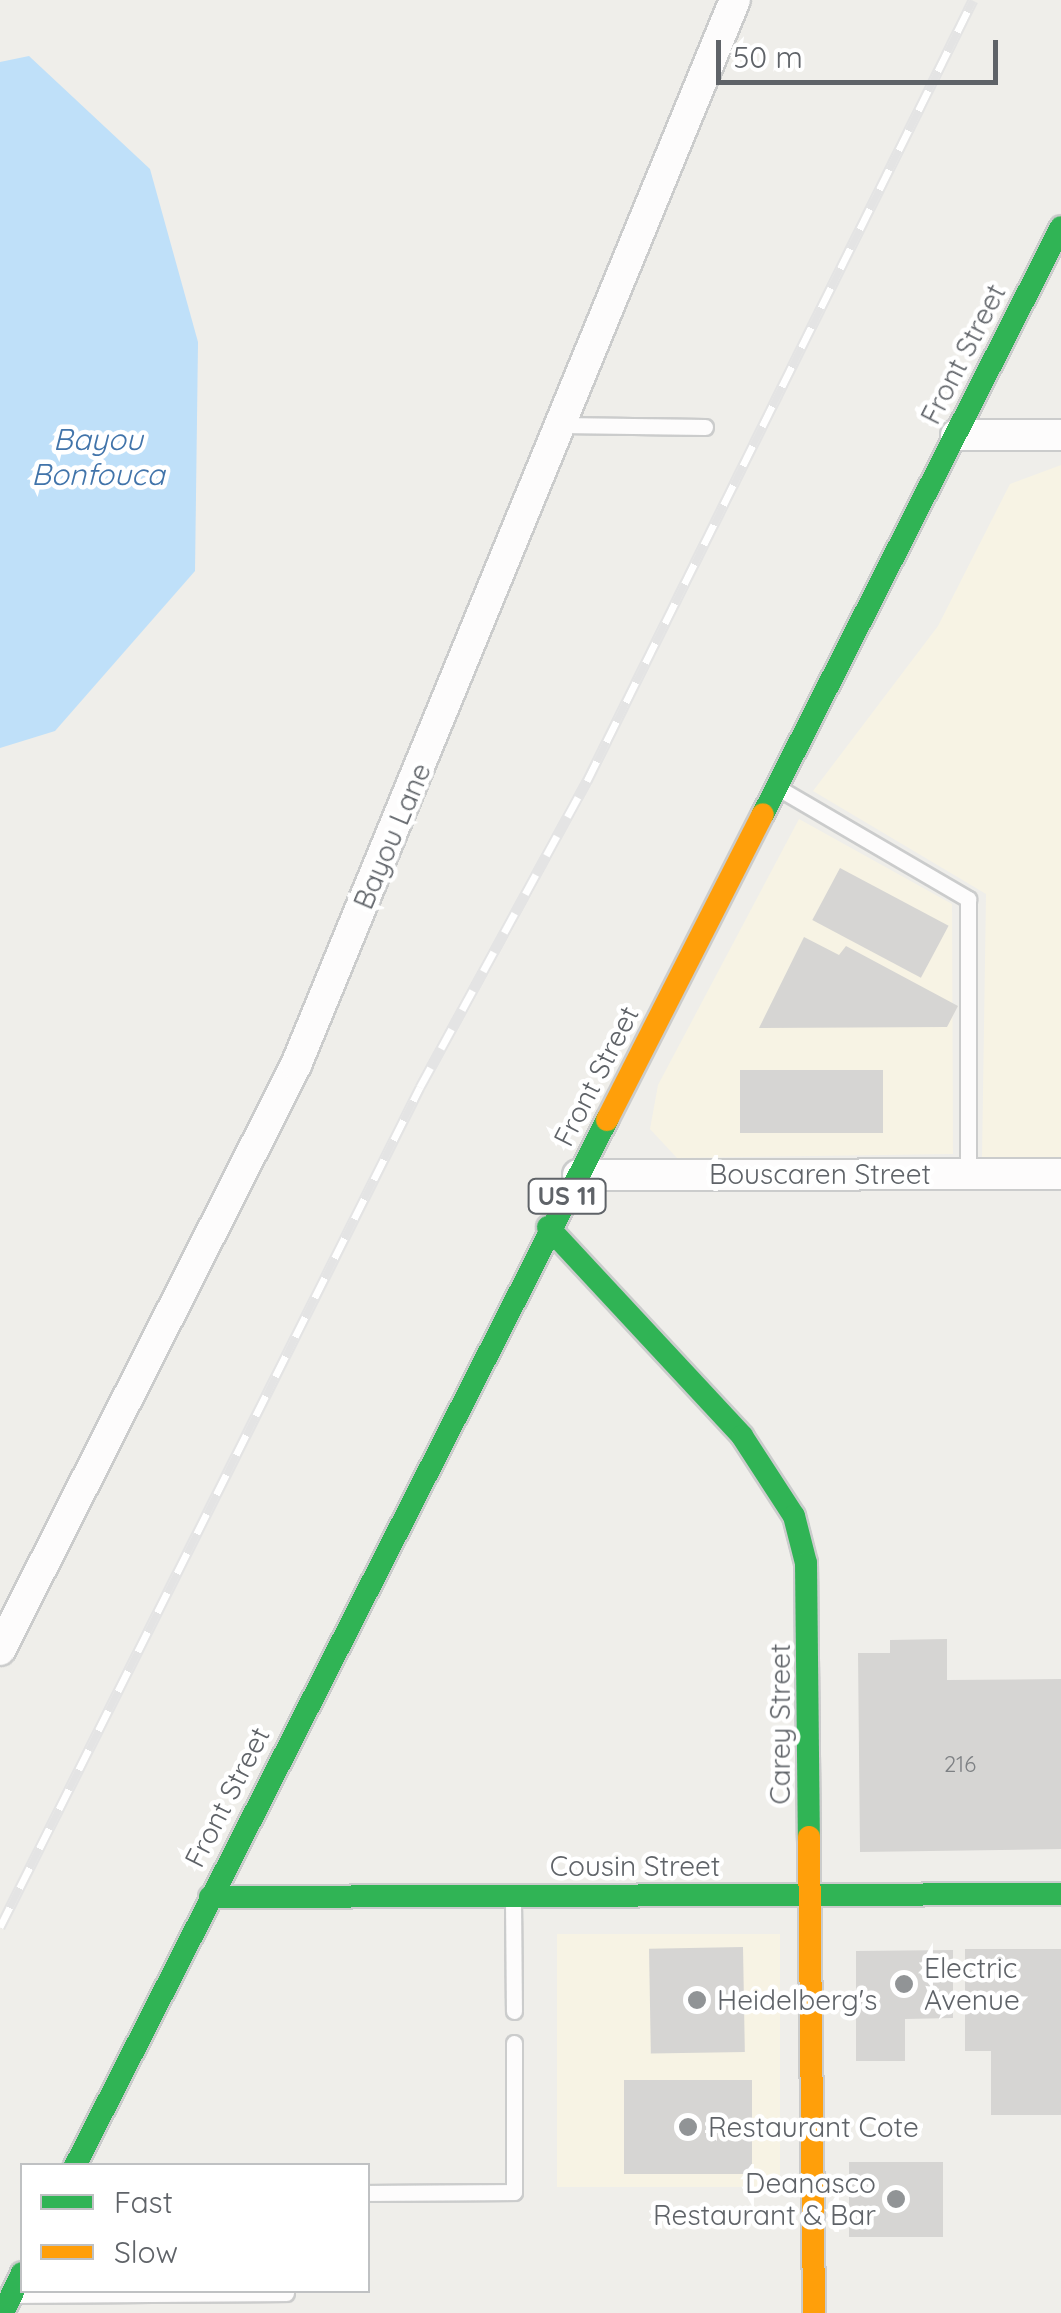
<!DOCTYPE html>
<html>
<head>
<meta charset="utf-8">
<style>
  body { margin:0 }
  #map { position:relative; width:1061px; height:2313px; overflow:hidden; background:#efeeea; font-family:Quicksand,sans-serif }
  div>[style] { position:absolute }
  .commercial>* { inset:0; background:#f7f3e4; transform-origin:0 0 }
  .water>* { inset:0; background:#bfe0f9 }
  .building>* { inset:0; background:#d6d5d3; transform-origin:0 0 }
  .roads { filter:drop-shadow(2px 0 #cbcccc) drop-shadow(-2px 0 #cbcccc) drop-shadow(0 2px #cbcccc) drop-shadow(0 -2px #cbcccc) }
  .lane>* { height:15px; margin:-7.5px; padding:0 7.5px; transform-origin:7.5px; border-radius:7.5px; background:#fdfcfc }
  .street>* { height:30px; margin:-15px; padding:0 15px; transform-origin:15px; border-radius:15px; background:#fdfcfc }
  .fast>* { height:22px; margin:-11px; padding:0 11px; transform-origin:11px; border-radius:11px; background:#30b455 }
  .slow>* { height:22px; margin:-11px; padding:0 11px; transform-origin:11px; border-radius:11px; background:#ff9f0a }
  .rail>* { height:11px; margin-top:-5.5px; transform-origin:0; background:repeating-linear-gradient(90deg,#fff 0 22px,#e4e4e4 0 44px); box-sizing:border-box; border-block:2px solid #e4e4e4 }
  .dots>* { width:28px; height:28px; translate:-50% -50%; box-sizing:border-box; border:5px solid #fff; border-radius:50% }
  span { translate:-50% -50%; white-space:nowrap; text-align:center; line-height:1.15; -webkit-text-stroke:9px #fff; paint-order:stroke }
  .number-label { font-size:22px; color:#7e8184 }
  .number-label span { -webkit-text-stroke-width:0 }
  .shield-label span { padding:2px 8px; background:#fff; border:2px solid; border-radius:8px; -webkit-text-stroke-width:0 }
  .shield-label { font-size:25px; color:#5f6368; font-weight:700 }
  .street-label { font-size:28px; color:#5f6368 }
  .poi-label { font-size:28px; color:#5f6368 }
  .left { translate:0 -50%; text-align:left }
  .right { translate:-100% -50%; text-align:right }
  .water-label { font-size:30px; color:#4174aa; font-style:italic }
  .legend { position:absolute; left:20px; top:2163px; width:350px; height:130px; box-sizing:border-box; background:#fff; border:2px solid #bfc1c3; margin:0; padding:12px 18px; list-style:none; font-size:30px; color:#5f6368 }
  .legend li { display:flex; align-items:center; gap:20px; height:50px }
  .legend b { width:50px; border:2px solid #bfc1c3 }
  .scale { position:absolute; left:716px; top:40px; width:282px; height:45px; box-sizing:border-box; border:5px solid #5f6368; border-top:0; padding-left:12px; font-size:30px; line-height:35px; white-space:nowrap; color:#5f6368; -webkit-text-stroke:8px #fff; paint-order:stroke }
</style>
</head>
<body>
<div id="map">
  <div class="commercial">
    <div style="clip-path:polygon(1061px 465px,1061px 1158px,982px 1158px,986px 894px,813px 791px,938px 626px,1010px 484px)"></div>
    <div style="clip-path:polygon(799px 819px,952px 904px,953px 1154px,677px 1158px,650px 1129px,658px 1085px)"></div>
    <div style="left:780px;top:1934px;width:253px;height:223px;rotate:90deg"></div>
  </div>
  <div class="water">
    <div style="clip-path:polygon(29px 56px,150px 169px,198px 342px,195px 571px,55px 731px,0 748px,0 62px)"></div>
  </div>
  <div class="building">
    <div style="left:840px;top:868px;width:123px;height:59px;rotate:28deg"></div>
    <div style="clip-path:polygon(804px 937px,839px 955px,846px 946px,958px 1006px,947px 1027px,759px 1028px)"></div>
    <div style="left:740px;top:1070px;width:143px;height:63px"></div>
    <div style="clip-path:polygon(947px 1639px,947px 1680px,1061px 1679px,1061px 1849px,860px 1852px,858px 1653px,890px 1653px,890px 1640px)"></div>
    <div style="left:743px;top:1947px;width:105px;height:94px;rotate:89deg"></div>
    <div style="clip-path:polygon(965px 1949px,1061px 1949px,1061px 2115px,991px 2115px,991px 2051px,965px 2051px)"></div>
    <div style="clip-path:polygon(953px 1950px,953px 2018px,905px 2019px,905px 2061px,856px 2061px,856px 1951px)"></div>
    <div style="left:624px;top:2080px;width:128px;height:94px"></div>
    <div style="left:849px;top:2162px;width:94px;height:75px"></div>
  </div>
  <div class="roads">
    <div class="lane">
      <div style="left:561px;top:425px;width:144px;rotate:0.8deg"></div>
      <div style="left:780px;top:789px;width:218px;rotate:30.3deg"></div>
      <div style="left:968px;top:899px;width:275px;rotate:90deg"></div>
      <div style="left:513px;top:1900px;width:111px;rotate:89.5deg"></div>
      <div style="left:368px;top:2193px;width:146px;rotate:-0.4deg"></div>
      <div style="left:514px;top:2192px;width:149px;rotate:-90deg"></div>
      <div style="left:15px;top:2295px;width:271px;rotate:-0.4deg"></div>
    </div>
    <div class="street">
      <div style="left:956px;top:435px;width:105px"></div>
      <div style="left:578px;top:1175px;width:483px;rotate:-0.1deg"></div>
      <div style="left:0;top:1650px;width:656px;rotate:-63.16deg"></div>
      <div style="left:296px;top:1065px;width:1152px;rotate:-67.6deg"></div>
    </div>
    <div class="fast">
      <div style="left:763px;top:814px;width:658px;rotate:-63.08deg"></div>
      <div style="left:548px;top:1227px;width:285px;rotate:47.1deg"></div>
      <div style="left:742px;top:1436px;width:95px;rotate:57deg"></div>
      <div style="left:794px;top:1516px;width:49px;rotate:75.7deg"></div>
      <div style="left:806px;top:1563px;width:274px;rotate:89.4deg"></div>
      <div style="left:210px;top:1897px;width:851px;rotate:-0.2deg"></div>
      <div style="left:75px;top:2166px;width:1174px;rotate:-63.04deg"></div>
      <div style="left:3px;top:2313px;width:44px;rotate:-64.6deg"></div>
    </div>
    <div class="slow">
      <div style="left:607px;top:1120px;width:343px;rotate:-63deg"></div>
      <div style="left:809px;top:1837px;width:476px;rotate:89.4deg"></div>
    </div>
  </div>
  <div class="rail">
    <div style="left:0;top:1927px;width:939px;rotate:-63.43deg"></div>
    <div style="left:420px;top:1087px;width:349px;rotate:-61.4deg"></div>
    <div style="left:587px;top:781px;width:871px;rotate:-63.7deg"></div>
  </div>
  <div class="dots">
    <div style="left:904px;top:1984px;background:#919496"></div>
    <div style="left:697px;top:2000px;background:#919496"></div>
    <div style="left:688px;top:2127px;background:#919496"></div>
    <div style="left:896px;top:2199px;background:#919496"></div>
  </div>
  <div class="number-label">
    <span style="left:960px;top:1765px">216</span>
  </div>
  <div class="shield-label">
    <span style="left:567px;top:1196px">US 11</span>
  </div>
  <div class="street-label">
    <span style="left:963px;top:354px;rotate:-63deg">Front Street</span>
    <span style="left:392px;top:836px;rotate:-67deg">Bayou Lane</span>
    <span style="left:596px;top:1076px;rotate:-63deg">Front Street</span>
    <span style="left:820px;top:1174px">Bouscaren Street</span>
    <span style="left:780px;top:1724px;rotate:-90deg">Carey Street</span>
    <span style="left:227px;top:1797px;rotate:-63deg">Front Street</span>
    <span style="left:635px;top:1866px">Cousin Street</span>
  </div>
  <div class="poi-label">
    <span class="left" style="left:924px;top:1984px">Electric<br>Avenue</span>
    <span class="left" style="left:717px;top:2000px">Heidelberg's</span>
    <span class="left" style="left:708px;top:2127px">Restaurant Cote</span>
    <span class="right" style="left:876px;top:2199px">Deanasco<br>Restaurant &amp; Bar</span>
  </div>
  <div class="water-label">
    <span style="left:98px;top:456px">Bayou<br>Bonfouca</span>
  </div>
  <ul class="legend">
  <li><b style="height:12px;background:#30b455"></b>Fast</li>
  <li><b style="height:12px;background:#ff9f0a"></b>Slow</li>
  </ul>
  <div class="scale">50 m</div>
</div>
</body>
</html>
